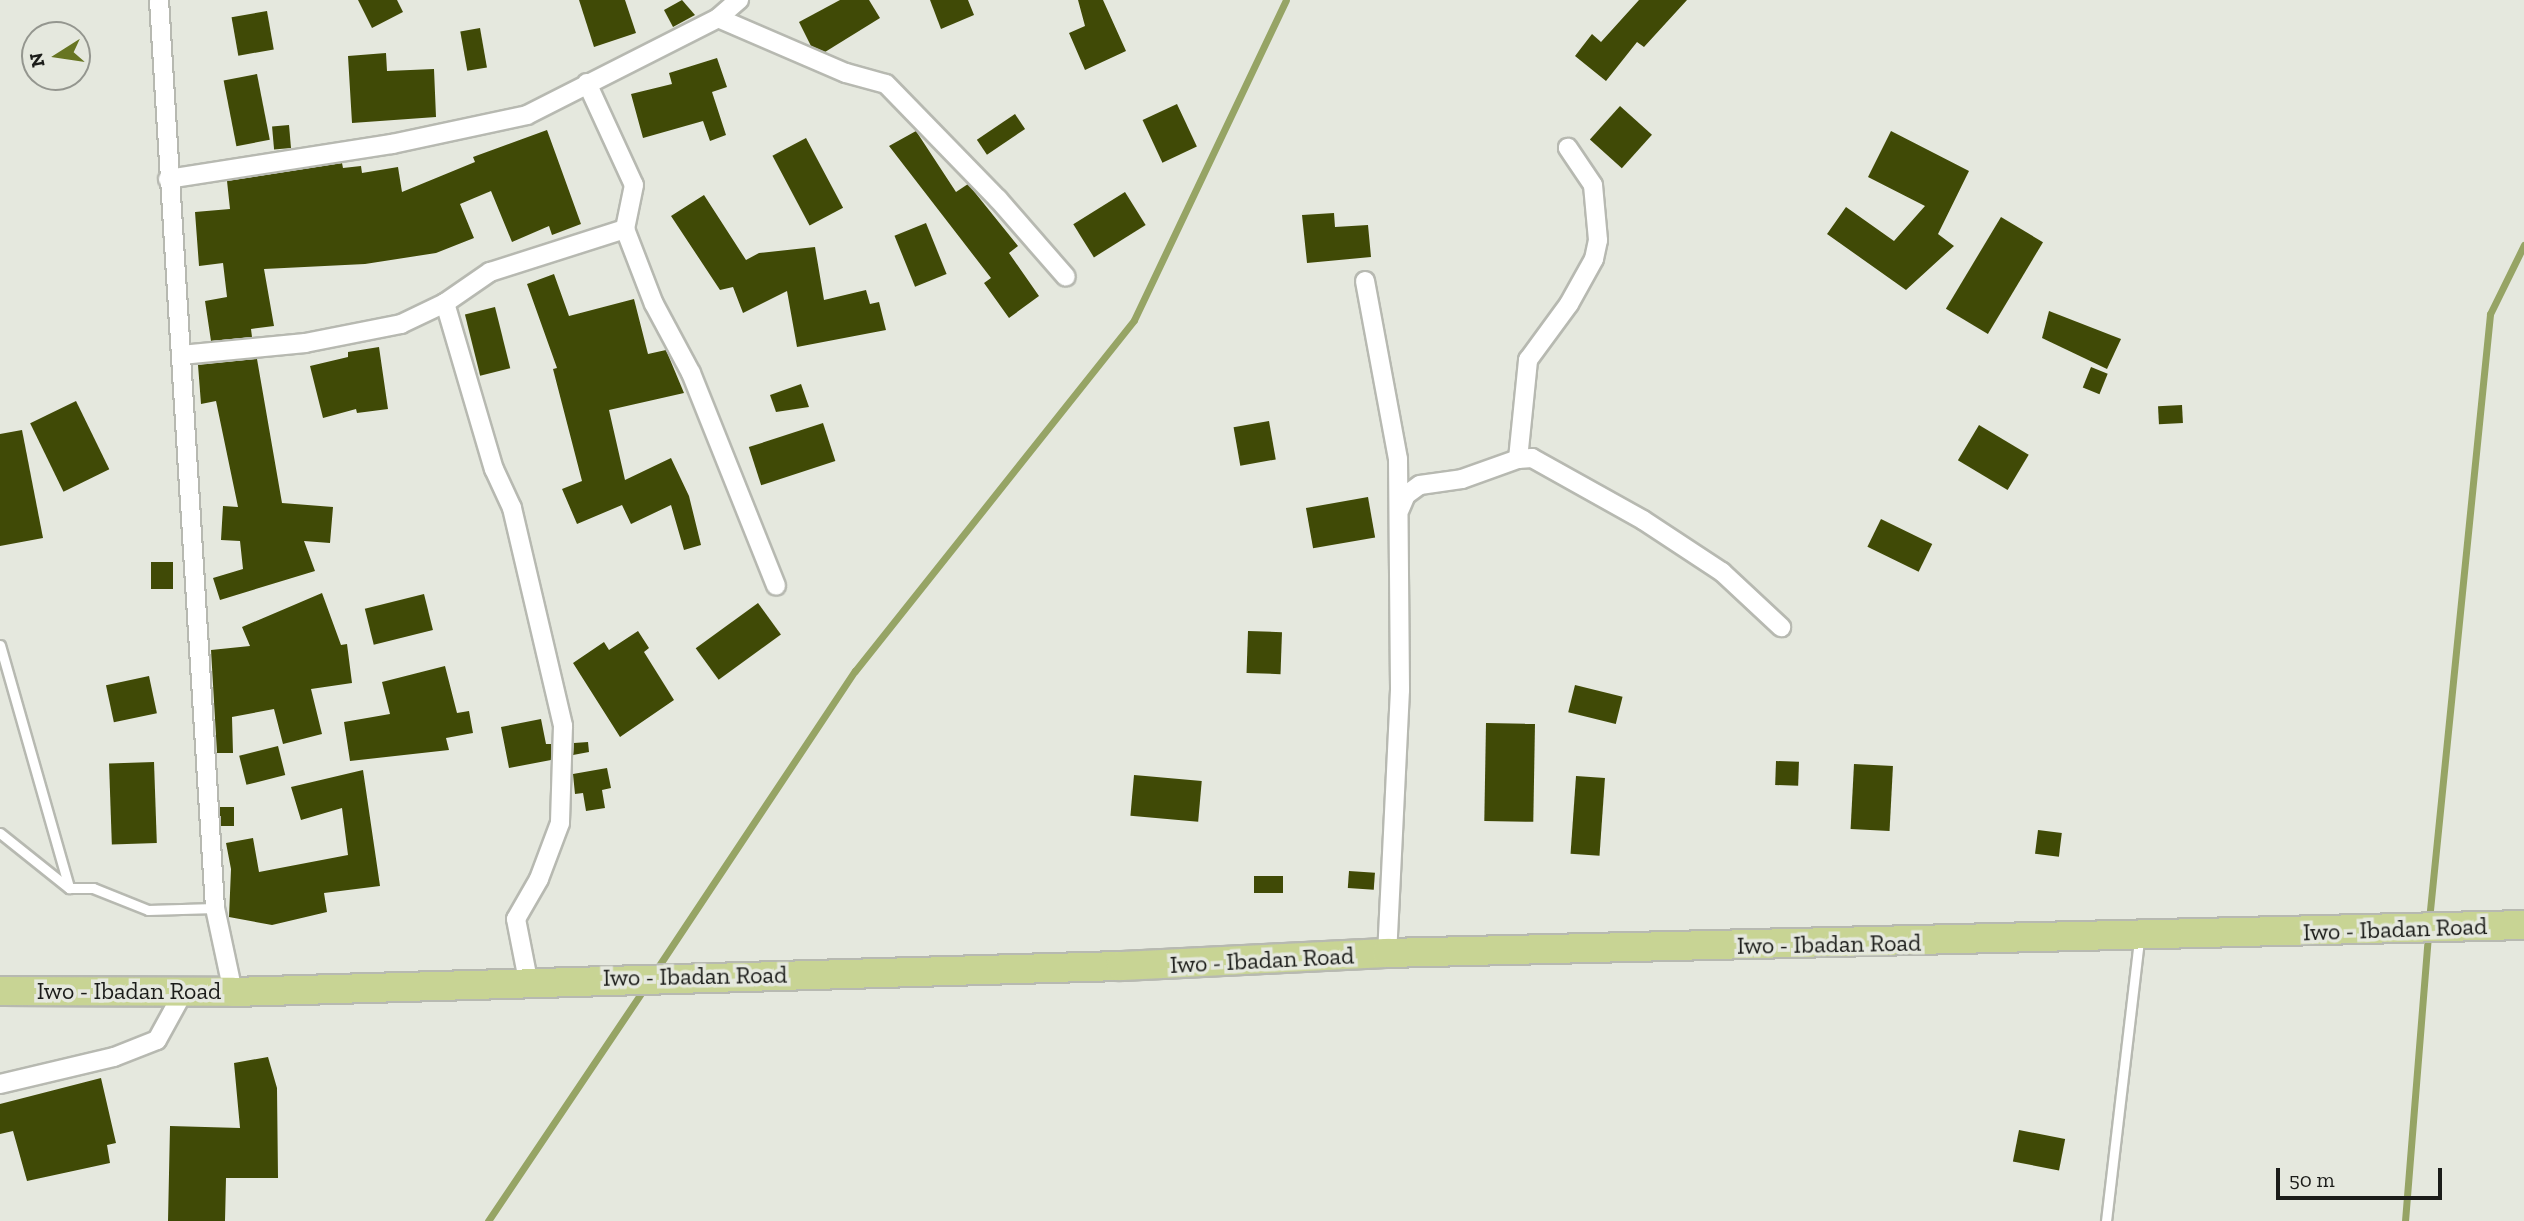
<!DOCTYPE html>
<html>
<head>
<meta charset="utf-8">
<style>
  body { margin:0 }
  #map { position:relative; width:2524px; height:1221px; overflow:hidden; background:#e5e8de; font-family:"Zilla Slab",serif }
  div>[style] { position:absolute }
  .stream>* { height:7px; margin:-3.5px; padding:0 3.5px; transform-origin:3.5px; border-radius:3.5px; background:#96a465 }
  .building>* { inset:0; background:#404a06; transform-origin:0 0 }
  .roads { filter:drop-shadow(2px 0 #b7b9b1) drop-shadow(-2px 0 #b7b9b1) drop-shadow(0 2px #b7b9b1) drop-shadow(0 -2px #b7b9b1) }
  .lane>* { height:9px; margin:-4.5px; padding:0 4.5px; transform-origin:4.5px; border-radius:4.5px; background:#fff }
  .street>* { height:18px; margin:-9px; padding:0 9px; transform-origin:9px; border-radius:9px; background:#fff }
  .primary>* { height:28px; margin:-14px; padding:0 14px; transform-origin:14px; border-radius:14px; background:#c8d494 }
  span { translate:-50% -50%; white-space:nowrap; text-align:center; line-height:1.15; -webkit-text-stroke:7px #e5e8de; paint-order:stroke }
  .street-label { font-size:24px; color:#1b1c19 }
  .north { position:absolute; left:21px; top:21px; width:70px; height:70px; box-sizing:border-box; background:#e5e8de; border:2px solid #94968f; border-radius:50%; rotate:258deg; font-size:19px; font-weight:700; line-height:28px; text-align:center; color:#1b1c19 }
  .north::after { content:''; display:block; margin:auto; width:24px; height:32px; background:#677522; clip-path:polygon(50% 0,100% 100%,50% 72%,0 100%) }
  .scale { position:absolute; left:2276px; top:1168px; width:166px; height:32px; box-sizing:border-box; border:4px solid #1b1c19; border-top:0; padding-left:9px; font-size:21px; line-height:24px; white-space:nowrap; color:#1b1c19; -webkit-text-stroke:5px #e5e8de; paint-order:stroke }
</style>
</head>
<body>
<div id="map">
  <div class="stream">
    <div style="left:2429px;top:920px;width:609px;rotate:-84.25deg"></div>
    <div style="left:2490px;top:314px;width:77px;rotate:-63.8deg"></div>
    <div style="left:654px;top:973px;width:363px;rotate:-56.4deg"></div>
    <div style="left:855px;top:671px;width:448px;rotate:-51.5deg"></div>
    <div style="left:1134px;top:320px;width:354px;rotate:-64.6deg"></div>
    <div style="left:488px;top:1221px;width:280px;rotate:-56.1deg"></div>
    <div style="left:2405px;top:1221px;width:290px;rotate:-85.4deg"></div>
  </div>
  <div class="building">
    <div style="clip-path:polygon(358px 0,397px 0,403px 12px,372px 28px)"></div>
    <div style="clip-path:polygon(579px 0,625px 0,636px 33px,594px 47px)"></div>
    <div style="clip-path:polygon(682px 0,695px 15px,673px 27px,664px 10px)"></div>
    <div style="clip-path:polygon(840px 0,869px 0,880px 18px,825px 52px,811px 46px,799px 22px)"></div>
    <div style="clip-path:polygon(930px 0,968px 0,974px 15px,941px 29px)"></div>
    <div style="clip-path:polygon(1078px 0,1103px 0,1126px 51px,1085px 70px,1069px 33px,1085px 26px)"></div>
    <div style="clip-path:polygon(1639px 0,1687px 0,1644px 47px,1637px 42px,1606px 81px,1575px 56px,1592px 34px,1601px 42px)"></div>
    <div style="left:267px;top:11px;width:39px;height:36px;rotate:80deg"></div>
    <div style="left:480px;top:28px;width:40px;height:20px;rotate:80deg"></div>
    <div style="clip-path:polygon(386px 53px,387px 71px,434px 69px,436px 117px,352px 123px,348px 56px)"></div>
    <div style="clip-path:polygon(717px 58px,727px 87px,712px 92px,726px 135px,710px 141px,703px 121px,643px 138px,631px 94px,672px 84px,669px 73px)"></div>
    <div style="left:257px;top:74px;width:67px;height:34px;rotate:79deg"></div>
    <div style="left:1177px;top:104px;width:47px;height:38px;rotate:65deg"></div>
    <div style="left:1620px;top:106px;width:43px;height:45px;rotate:42deg"></div>
    <div style="left:1015px;top:114px;width:18px;height:46px;rotate:56deg"></div>
    <div style="left:289px;top:125px;width:23px;height:17px;rotate:85deg"></div>
    <div style="clip-path:polygon(547px 130px,581px 224px,552px 235px,549px 226px,512px 242px,491px 191px,460px 204px,474px 238px,436px 253px,365px 264px,264px 269px,274px 326px,251px 329px,252px 337px,211px 341px,205px 301px,227px 297px,223px 263px,199px 266px,195px 212px,230px 209px,227px 181px,342px 163px,343px 168px,361px 166px,362px 173px,398px 167px,402px 192px,475px 162px,473px 157px)"></div>
    <div style="clip-path:polygon(916px 131px,956px 192px,968px 184px,1018px 246px,1009px 253px,1039px 296px,1009px 318px,984px 283px,991px 278px,889px 146px)"></div>
    <div style="clip-path:polygon(1891px 131px,1969px 171px,1938px 234px,1954px 246px,1906px 290px,1827px 234px,1846px 207px,1894px 241px,1925px 206px,1868px 177px)"></div>
    <div style="left:806px;top:138px;width:79px;height:38px;rotate:62deg"></div>
    <div style="left:1125px;top:192px;width:39px;height:61px;rotate:58deg"></div>
    <div style="clip-path:polygon(704px 195px,746px 260px,759px 253px,815px 247px,824px 300px,866px 290px,870px 304px,879px 302px,886px 330px,797px 347px,787px 291px,743px 313px,733px 287px,720px 290px,671px 216px)"></div>
    <div style="clip-path:polygon(1334px 213px,1335px 227px,1368px 225px,1371px 257px,1307px 263px,1302px 215px)"></div>
    <div style="left:2001px;top:217px;width:49px;height:107px;rotate:31deg"></div>
    <div style="left:926px;top:223px;width:55px;height:34px;rotate:68deg"></div>
    <div style="clip-path:polygon(554px 274px,569px 316px,634px 299px,648px 354px,666px 350px,684px 393px,609px 410px,625px 480px,671px 458px,689px 496px,701px 545px,684px 550px,671px 505px,631px 524px,622px 505px,577px 524px,562px 489px,582px 481px,553px 369px,557px 368px,527px 284px)"></div>
    <div style="left:495px;top:307px;width:63px;height:31px;rotate:76deg"></div>
    <div style="clip-path:polygon(2049px 311px,2121px 339px,2107px 369px,2042px 338px)"></div>
    <div style="clip-path:polygon(379px 347px,388px 409px,357px 413px,356px 409px,323px 418px,310px 366px,348px 357px,348px 352px)"></div>
    <div style="clip-path:polygon(257px 359px,282px 503px,333px 507px,330px 543px,304px 541px,315px 571px,220px 600px,213px 578px,243px 569px,240px 541px,221px 540px,223px 506px,238px 507px,216px 401px,201px 404px,198px 365px)"></div>
    <div style="left:2091px;top:367px;width:18px;height:22px;rotate:22deg"></div>
    <div style="clip-path:polygon(801px 384px,809px 407px,776px 412px,770px 395px)"></div>
    <div style="left:76px;top:401px;width:76px;height:51px;rotate:64deg"></div>
    <div style="left:2182px;top:405px;width:18px;height:24px;rotate:87deg"></div>
    <div style="left:1269px;top:421px;width:39px;height:36px;rotate:80deg"></div>
    <div style="left:823px;top:423px;width:40px;height:78px;rotate:72deg"></div>
    <div style="left:1979px;top:425px;width:58px;height:41px;rotate:31deg"></div>
    <div style="clip-path:polygon(22px 430px,43px 538px,0 546px,0 434px)"></div>
    <div style="left:1368px;top:497px;width:41px;height:63px;rotate:80deg"></div>
    <div style="left:1881px;top:519px;width:57px;height:31px;rotate:26deg"></div>
    <div style="left:173px;top:562px;width:27px;height:22px;rotate:90deg"></div>
    <div style="clip-path:polygon(322px 593px,341px 645px,347px 644px,352px 683px,311px 689px,322px 734px,283px 744px,274px 709px,232px 717px,233px 753px,217px 753px,211px 650px,250px 646px,242px 627px)"></div>
    <div style="left:424px;top:594px;width:37px;height:61px;rotate:76deg"></div>
    <div style="left:758px;top:603px;width:39px;height:77px;rotate:54deg"></div>
    <div style="clip-path:polygon(638px 631px,649px 648px,644px 652px,674px 700px,620px 737px,573px 663px,604px 642px,609px 650px)"></div>
    <div style="left:1248px;top:631px;width:34px;height:42px;rotate:2deg"></div>
    <div style="clip-path:polygon(445px 666px,457px 713px,469px 711px,473px 733px,446px 738px,449px 750px,350px 761px,344px 722px,390px 714px,382px 682px)"></div>
    <div style="left:149px;top:676px;width:38px;height:44px;rotate:78deg"></div>
    <div style="left:1575px;top:685px;width:49px;height:28px;rotate:14deg"></div>
    <div style="clip-path:polygon(541px 719px,546px 744px,551px 744px,551px 760px,509px 768px,501px 727px)"></div>
    <div style="left:1486px;top:723px;width:49px;height:98px;rotate:1deg"></div>
    <div style="clip-path:polygon(588px 742px,589px 752px,573px 755px,574px 743px)"></div>
    <div style="left:278px;top:746px;width:30px;height:40px;rotate:76deg"></div>
    <div style="left:1776px;top:761px;width:23px;height:24px;rotate:2deg"></div>
    <div style="left:154px;top:762px;width:81px;height:45px;rotate:88deg"></div>
    <div style="left:1854px;top:764px;width:39px;height:65px;rotate:3deg"></div>
    <div style="clip-path:polygon(607px 768px,611px 788px,602px 790px,605px 808px,586px 811px,583px 793px,575px 794px,573px 774px)"></div>
    <div style="clip-path:polygon(363px 770px,380px 886px,324px 893px,327px 912px,272px 925px,229px 917px,231px 869px,226px 843px,253px 838px,259px 872px,348px 855px,342px 808px,301px 820px,291px 787px)"></div>
    <div style="left:1134px;top:775px;width:68px;height:41px;rotate:5deg"></div>
    <div style="left:1576px;top:776px;width:29px;height:78px;rotate:4deg"></div>
    <div style="left:220px;top:807px;width:14px;height:19px"></div>
    <div style="left:2038px;top:830px;width:24px;height:24px;rotate:7deg"></div>
    <div style="left:1349px;top:871px;width:26px;height:17px;rotate:4deg"></div>
    <div style="left:1254px;top:876px;width:29px;height:17px"></div>
    <div style="clip-path:polygon(268px 1057px,277px 1088px,278px 1178px,226px 1178px,225px 1221px,168px 1221px,170px 1126px,240px 1128px,234px 1063px)"></div>
    <div style="clip-path:polygon(101px 1078px,116px 1143px,107px 1145px,110px 1163px,27px 1181px,13px 1131px,0 1134px,0 1104px)"></div>
    <div style="left:2019px;top:1130px;width:47px;height:32px;rotate:11deg"></div>
  </div>
  <div class="roads">
    <div class="lane">
      <div style="left:0;top:645px;width:253px;rotate:74.1deg"></div>
      <div style="left:0;top:833px;width:88px;rotate:38.6deg"></div>
      <div style="left:69px;top:888px;width:24px"></div>
      <div style="left:93px;top:888px;width:59px;rotate:21.8deg"></div>
      <div style="left:148px;top:910px;width:67px;rotate:-1.7deg"></div>
      <div style="left:2106px;top:1221px;width:285px;rotate:-83.3deg"></div>
    </div>
    <div class="street">
      <div style="left:159px;top:0;width:910px;rotate:86.47deg"></div>
      <div style="left:215px;top:908px;width:86px;rotate:77.9deg"></div>
      <div style="left:718px;top:18px;width:139px;rotate:23.3deg"></div>
      <div style="left:846px;top:73px;width:41px;rotate:15.4deg"></div>
      <div style="left:886px;top:84px;width:161px;rotate:45.8deg"></div>
      <div style="left:998px;top:199px;width:103px;rotate:48.9deg"></div>
      <div style="left:587px;top:83px;width:112px;rotate:65.3deg"></div>
      <div style="left:634px;top:185px;width:45px;rotate:101.6deg"></div>
      <div style="left:625px;top:229px;width:80px;rotate:68.9deg"></div>
      <div style="left:654px;top:304px;width:78px;rotate:61.8deg"></div>
      <div style="left:691px;top:373px;width:229px;rotate:68.2deg"></div>
      <div style="left:168px;top:179px;width:227px;rotate:-8.9deg"></div>
      <div style="left:392px;top:144px;width:138px;rotate:-12.1deg"></div>
      <div style="left:527px;top:115px;width:214px;rotate:-26.9deg"></div>
      <div style="left:718px;top:18px;width:28px;rotate:-41deg"></div>
      <div style="left:1365px;top:281px;width:181px;rotate:79.5deg"></div>
      <div style="left:1398px;top:459px;width:231px;rotate:89.5deg"></div>
      <div style="left:1400px;top:690px;width:263px;rotate:92.8deg"></div>
      <div style="left:445px;top:303px;width:173px;rotate:73.6deg"></div>
      <div style="left:494px;top:469px;width:43px;rotate:65.2deg"></div>
      <div style="left:512px;top:508px;width:224px;rotate:76.8deg"></div>
      <div style="left:563px;top:726px;width:97px;rotate:91.8deg"></div>
      <div style="left:560px;top:823px;width:60px;rotate:110.6deg"></div>
      <div style="left:539px;top:879px;width:46px;rotate:119.9deg"></div>
      <div style="left:516px;top:919px;width:62px;rotate:78.9deg"></div>
      <div style="left:181px;top:355px;width:125px;rotate:-5.5deg"></div>
      <div style="left:305px;top:343px;width:98px;rotate:-11.2deg"></div>
      <div style="left:401px;top:324px;width:49px;rotate:-25.5deg"></div>
      <div style="left:445px;top:303px;width:55px;rotate:-34.6deg"></div>
      <div style="left:490px;top:272px;width:142px;rotate:-17.7deg"></div>
      <div style="left:1518px;top:459px;width:14px;rotate:-4deg"></div>
      <div style="left:1532px;top:458px;width:127px;rotate:29.2deg"></div>
      <div style="left:1643px;top:520px;width:95px;rotate:33.4deg"></div>
      <div style="left:1722px;top:572px;width:81px;rotate:43deg"></div>
      <div style="left:1400px;top:509px;width:15px;rotate:-67deg"></div>
      <div style="left:1406px;top:495px;width:17px;rotate:-36deg"></div>
      <div style="left:1420px;top:485px;width:42px;rotate:-8.1deg"></div>
      <div style="left:1462px;top:479px;width:59px;rotate:-19.7deg"></div>
      <div style="left:1518px;top:459px;width:100px;rotate:-84.2deg"></div>
      <div style="left:1528px;top:360px;width:69px;rotate:-53.8deg"></div>
      <div style="left:1569px;top:304px;width:51px;rotate:-60.9deg"></div>
      <div style="left:1594px;top:259px;width:19px;rotate:-78deg"></div>
      <div style="left:1598px;top:240px;width:55px;rotate:-95.2deg"></div>
      <div style="left:1593px;top:185px;width:45px;rotate:-124deg"></div>
      <div style="left:0;top:1084px;width:117px;rotate:-13.3deg"></div>
      <div style="left:114px;top:1057px;width:46px;rotate:-21.6deg"></div>
      <div style="left:157px;top:1040px;width:58px;rotate:-61.2deg"></div>
    </div>
    <div class="primary">
      <div style="left:0;top:991px;width:233px;rotate:0.2deg"></div>
      <div style="left:233px;top:992px;width:888px;rotate:-1.68deg"></div>
      <div style="left:1121px;top:966px;width:266px;rotate:-2.8deg"></div>
      <div style="left:1387px;top:953px;width:1137px;rotate:-1.41deg"></div>
    </div>
  </div>
  <div class="street-label">
    <span style="left:2395px;top:929px;rotate:-2deg">Iwo - Ibadan Road</span>
    <span style="left:1829px;top:944px;rotate:-1deg">Iwo - Ibadan Road</span>
    <span style="left:1262px;top:960px;rotate:-3deg">Iwo - Ibadan Road</span>
    <span style="left:695px;top:976px;rotate:-1deg">Iwo - Ibadan Road</span>
    <span style="left:129px;top:991px">Iwo - Ibadan Road</span>
  </div>
  <div class="north">N</div>
  <div class="scale">50 m</div>
</div>
</body>
</html>
